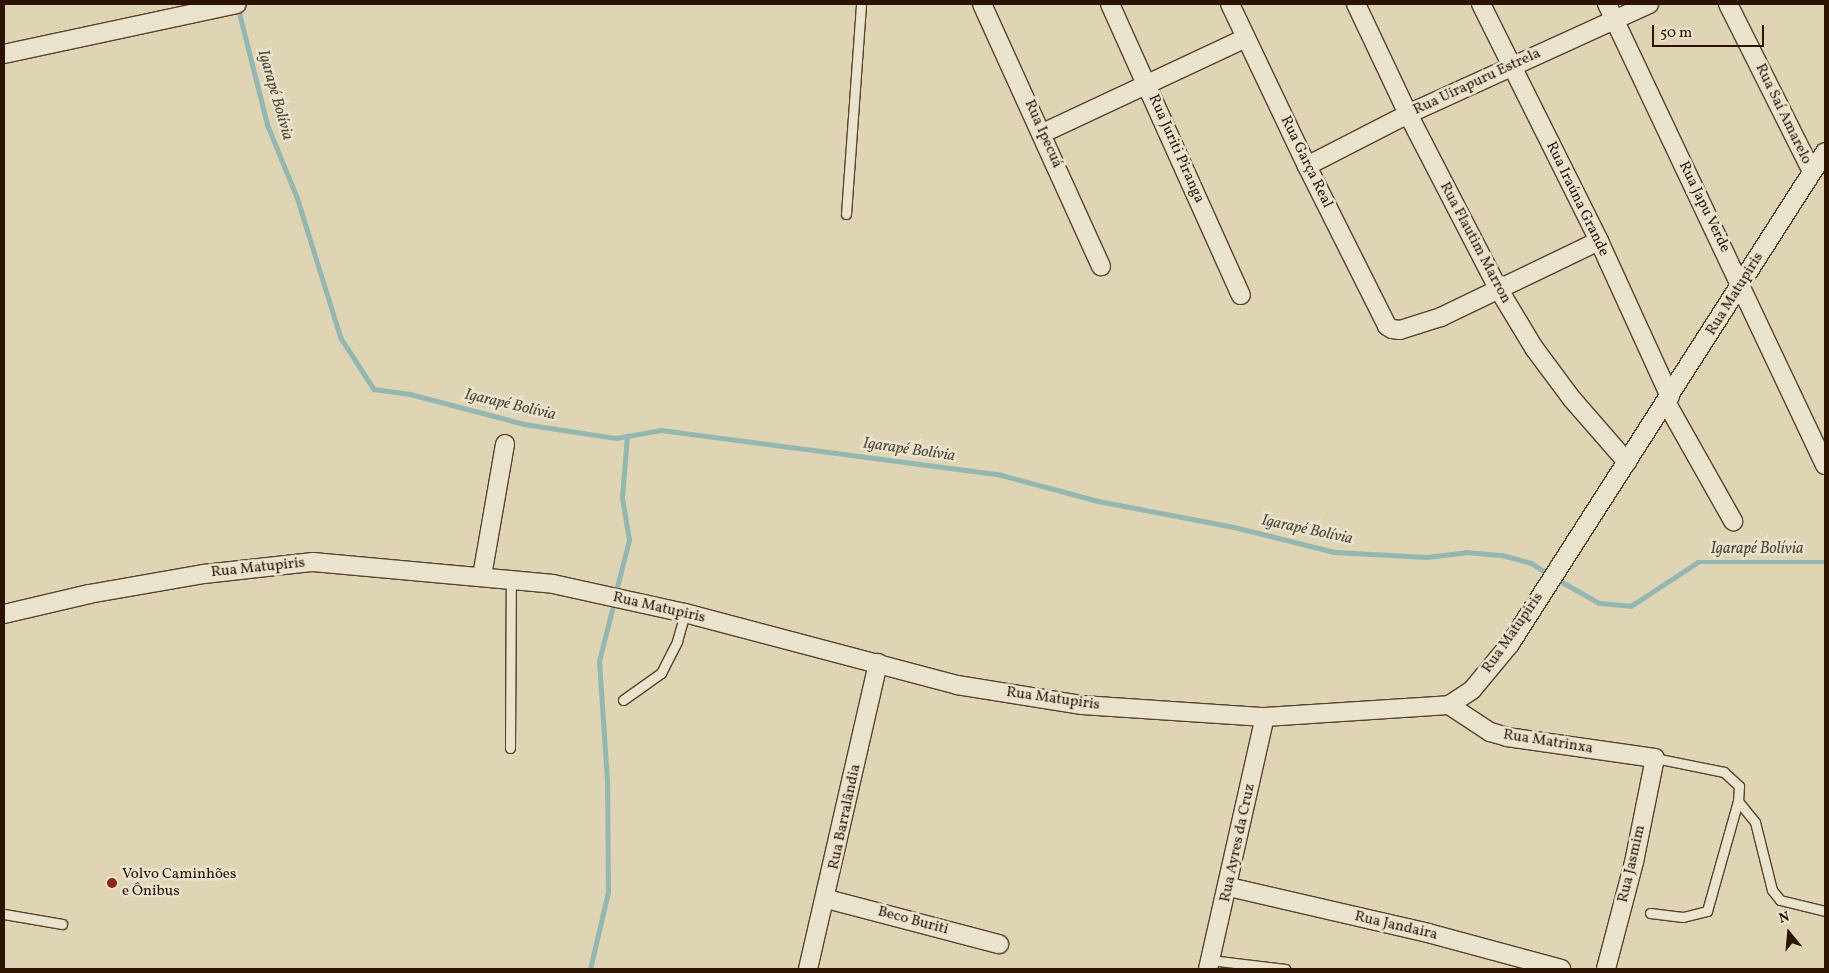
<!DOCTYPE html>
<html>
<head>
<meta charset="utf-8">
<style>
  body { margin:0 }
  #map { position:relative; width:1829px; height:973px; overflow:hidden; background:#dfd4b4; font-family:Vollkorn,serif }
  div>[style] { position:absolute }
  .stream>* { height:4.5px; margin:-2.25px; padding:0 2.25px; transform-origin:2.25px; border-radius:2.25px; background:#94b7b2 }
  .roads { filter:drop-shadow(1px 0 #5a422d) drop-shadow(-1px 0 #5a422d) drop-shadow(0 1px #5a422d) drop-shadow(0 -1px #5a422d) }
  .service>* { height:9px; margin:-4.5px; padding:0 4.5px; transform-origin:4.5px; border-radius:4.5px; background:#eae3ce }
  .minor>* { height:18px; margin:-9px; padding:0 9px; transform-origin:9px; border-radius:9px; background:#eae3ce }
  .dots>* { width:14px; height:14px; translate:-50% -50%; box-sizing:border-box; border:2px solid #eae3ce; border-radius:50% }
  span { translate:-50% -50%; white-space:nowrap; text-align:center; line-height:1.15; -webkit-text-stroke:5px #eae3ce; paint-order:stroke }
  .street-label { font-size:15px; color:#2d1200 }
  .poi-label { font-size:15px; color:#2d1200 }
  .left { translate:0 -50%; text-align:left }
  .water-label { font-size:16px; color:#514c3e; font-style:italic }
  .frame { position:absolute; inset:0; border:5px solid #2d1200; pointer-events:none }
  .north { position:absolute; left:1764px; top:908px; width:50px; height:50px; -webkit-text-stroke:4px #eae3ce; paint-order:stroke; rotate:343deg; font-size:14px; font-weight:700; line-height:20px; text-align:center; color:#2d1200 }
  .north::after { content:''; display:block; margin:auto; width:18px; height:22px; background:#2d1200; clip-path:polygon(50% 0,100% 100%,50% 72%,0 100%) }
  .scale { position:absolute; left:1652px; top:25px; width:112px; height:22px; box-sizing:border-box; border:2px solid #2d1200; border-top:0; padding-left:6px; font-size:15px; line-height:18px; white-space:nowrap; color:#2d1200; -webkit-text-stroke:4px #eae3ce; paint-order:stroke }
</style>
</head>
<body>
<div id="map">
  <div class="stream">
    <div style="left:238px;top:7px;width:123px;rotate:75.9deg"></div>
    <div style="left:268px;top:126px;width:77px;rotate:67.8deg"></div>
    <div style="left:297px;top:197px;width:148px;rotate:72.7deg"></div>
    <div style="left:341px;top:338px;width:61px;rotate:57.1deg"></div>
    <div style="left:374px;top:389px;width:36px;rotate:8deg"></div>
    <div style="left:410px;top:394px;width:118px;rotate:14.7deg"></div>
    <div style="left:524px;top:424px;width:93px;rotate:8.7deg"></div>
    <div style="left:616px;top:438px;width:46px;rotate:-10.1deg"></div>
    <div style="left:661px;top:430px;width:343px;rotate:7.5deg"></div>
    <div style="left:1001px;top:475px;width:100px;rotate:15deg"></div>
    <div style="left:1098px;top:501px;width:138px;rotate:10.8deg"></div>
    <div style="left:1234px;top:527px;width:103px;rotate:14deg"></div>
    <div style="left:1334px;top:552px;width:93px;rotate:3.1deg"></div>
    <div style="left:1427px;top:557px;width:39px;rotate:-7deg"></div>
    <div style="left:1466px;top:552px;width:36px;rotate:5deg"></div>
    <div style="left:1502px;top:555px;width:30px;rotate:15deg"></div>
    <div style="left:1531px;top:563px;width:22px;rotate:32deg"></div>
    <div style="left:1557px;top:579px;width:48px;rotate:29.7deg"></div>
    <div style="left:1599px;top:603px;width:32px;rotate:5deg"></div>
    <div style="left:1631px;top:606px;width:80px;rotate:-33.3deg"></div>
    <div style="left:1698px;top:562px;width:127px"></div>
    <div style="left:615px;top:595px;width:57px;rotate:-75.7deg"></div>
    <div style="left:629px;top:540px;width:43px;rotate:-99.5deg"></div>
    <div style="left:622px;top:498px;width:62px;rotate:-85.4deg"></div>
    <div style="left:590px;top:969px;width:79px;rotate:-76.8deg"></div>
    <div style="left:608px;top:892px;width:111px;rotate:-90.5deg"></div>
    <div style="left:607px;top:781px;width:120px;rotate:-93.8deg"></div>
    <div style="left:599px;top:661px;width:61px;rotate:-75.7deg"></div>
  </div>
  <div class="roads">
    <div class="service">
      <div style="left:846px;top:214px;width:211px;rotate:-85.9deg"></div>
      <div style="left:623px;top:700px;width:47px;rotate:-35.4deg"></div>
      <div style="left:661px;top:673px;width:36px;rotate:-63deg"></div>
      <div style="left:677px;top:641px;width:29px;rotate:-74deg"></div>
      <div style="left:510px;top:748px;width:169px;rotate:-89.7deg"></div>
      <div style="left:1738px;top:801px;width:27px;rotate:51deg"></div>
      <div style="left:1755px;top:822px;width:70px;rotate:76deg"></div>
      <div style="left:1772px;top:890px;width:13px;rotate:51deg"></div>
      <div style="left:1780px;top:900px;width:46px;rotate:13.7deg"></div>
      <div style="left:1650px;top:913px;width:33px;rotate:7deg"></div>
      <div style="left:1683px;top:917px;width:25px;rotate:-14deg"></div>
      <div style="left:1707px;top:911px;width:114px;rotate:-74.3deg"></div>
      <div style="left:1738px;top:801px;width:15px;rotate:-86deg"></div>
      <div style="left:1739px;top:786px;width:21px;rotate:-137deg"></div>
      <div style="left:1724px;top:772px;width:70px;rotate:-168.5deg"></div>
      <div style="left:4px;top:914px;width:59px;rotate:9.8deg"></div>
      <div style="left:1210px;top:960px;width:76px;rotate:6.8deg"></div>
    </div>
    <div class="minor">
      <div style="left:982px;top:4px;width:288px;rotate:65.6deg"></div>
      <div style="left:1110px;top:4px;width:319px;rotate:65.8deg"></div>
      <div style="left:1230px;top:4px;width:179px;rotate:64.6deg"></div>
      <div style="left:1307px;top:166px;width:179px;rotate:63.4deg"></div>
      <div style="left:1387px;top:326px;width:6px;rotate:31deg"></div>
      <div style="left:1392px;top:329px;width:8px;rotate:7deg"></div>
      <div style="left:1400px;top:330px;width:43px;rotate:-17.6deg"></div>
      <div style="left:1441px;top:317px;width:175px;rotate:-25.7deg"></div>
      <div style="left:1356px;top:4px;width:122px;rotate:64.7deg"></div>
      <div style="left:1408px;top:114px;width:198px;rotate:62.7deg"></div>
      <div style="left:1499px;top:290px;width:68px;rotate:58.9deg"></div>
      <div style="left:1534px;top:348px;width:64px;rotate:53.3deg"></div>
      <div style="left:1572px;top:399px;width:84px;rotate:48.9deg"></div>
      <div style="left:1481px;top:4px;width:265px;rotate:63.5deg"></div>
      <div style="left:1599px;top:241px;width:171px;rotate:65.5deg"></div>
      <div style="left:1607px;top:4px;width:510px;rotate:64.69deg"></div>
      <div style="left:1728px;top:4px;width:186px;rotate:63.4deg"></div>
      <div style="left:4px;top:54px;width:238px;rotate:-12.1deg"></div>
      <div style="left:1043px;top:133px;width:224px;rotate:-25.1deg"></div>
      <div style="left:1307px;top:166px;width:114px;rotate:-27.2deg"></div>
      <div style="left:1408px;top:114px;width:265px;rotate:-24.5deg"></div>
      <div style="left:1666px;top:402px;width:137px;rotate:60.6deg"></div>
      <div style="left:482px;top:576px;width:134px;rotate:-80.1deg"></div>
      <div style="left:4px;top:614px;width:87px;rotate:-13.2deg"></div>
      <div style="left:89px;top:594px;width:117px;rotate:-9.9deg"></div>
      <div style="left:204px;top:574px;width:110px;rotate:-6.3deg"></div>
      <div style="left:313px;top:562px;width:241px;rotate:5.2deg"></div>
      <div style="left:553px;top:584px;width:135px;rotate:12.4deg"></div>
      <div style="left:685px;top:613px;width:281px;rotate:14.8deg"></div>
      <div style="left:957px;top:685px;width:127px;rotate:9.1deg"></div>
      <div style="left:1082px;top:705px;width:183px;rotate:3.8deg"></div>
      <div style="left:1265px;top:717px;width:184px;rotate:-3.7deg"></div>
      <div style="left:1449px;top:705px;width:27px;rotate:-33deg"></div>
      <div style="left:1472px;top:690px;width:60px;rotate:-50.4deg"></div>
      <div style="left:1510px;top:644px;width:584px;rotate:-57.37deg"></div>
      <div style="left:1449px;top:705px;width:49px;rotate:33.4deg"></div>
      <div style="left:1490px;top:732px;width:18px;rotate:16deg"></div>
      <div style="left:1507px;top:737px;width:149px;rotate:8.1deg"></div>
      <div style="left:1655px;top:758px;width:106px;rotate:101.4deg"></div>
      <div style="left:1634px;top:862px;width:111px;rotate:104.7deg"></div>
      <div style="left:1229px;top:887px;width:204px;rotate:13deg"></div>
      <div style="left:1428px;top:933px;width:138px;rotate:15.1deg"></div>
      <div style="left:827px;top:899px;width:178px;rotate:14.7deg"></div>
      <div style="left:808px;top:969px;width:314px;rotate:-77.1deg"></div>
      <div style="left:1208px;top:969px;width:258px;rotate:-77.3deg"></div>
    </div>
  </div>
  <div class="dots">
    <div style="left:112px;top:883px;background:#8f2418"></div>
  </div>
  <div class="street-label">
    <span style="left:1477px;top:82px;rotate:-25deg">Rua Uirapuru Estrela</span>
    <span style="left:1783px;top:114px;rotate:64deg">Rua Saí Amarelo</span>
    <span style="left:1043px;top:134px;rotate:66deg">Rua Ipecuá</span>
    <span style="left:1176px;top:149px;rotate:66deg">Rua Juriti Piranga</span>
    <span style="left:1306px;top:162px;rotate:64deg">Rua Garça Real</span>
    <span style="left:1577px;top:199px;rotate:64deg">Rua Iraúna Grande</span>
    <span style="left:1704px;top:207px;rotate:64deg">Rua Japu Verde</span>
    <span style="left:1475px;top:243px;rotate:62deg">Rua Flautim Marron</span>
    <span style="left:1735px;top:294px;rotate:-58deg">Rua Matupiris</span>
    <span style="left:258px;top:568px;rotate:-6deg">Rua Matupiris</span>
    <span style="left:659px;top:608px;rotate:13deg">Rua Matupiris</span>
    <span style="left:1513px;top:633px;rotate:-55deg">Rua Matupiris</span>
    <span style="left:1053px;top:699px;rotate:8deg">Rua Matupiris</span>
    <span style="left:1548px;top:742px;rotate:9deg">Rua Matrinxa</span>
    <span style="left:845px;top:817px;rotate:-78deg">Rua Barralândia</span>
    <span style="left:1238px;top:843px;rotate:-78deg">Rua Ayres da Cruz</span>
    <span style="left:1632px;top:864px;rotate:-77deg">Rua Jasmim</span>
    <span style="left:913px;top:921px;rotate:15deg">Beco Buriti</span>
    <span style="left:1396px;top:926px;rotate:13deg">Rua Jandaira</span>
  </div>
  <div class="poi-label">
    <span class="left" style="left:122px;top:883px">Volvo Caminhões<br>e Ônibus</span>
  </div>
  <div class="water-label">
    <span style="left:275px;top:95px;rotate:74deg">Igarapé Bolívia</span>
    <span style="left:510px;top:405px;rotate:13deg">Igarapé Bolívia</span>
    <span style="left:909px;top:450px;rotate:8deg">Igarapé Bolívia</span>
    <span style="left:1307px;top:530px;rotate:12deg">Igarapé Bolívia</span>
    <span style="left:1757px;top:549px">Igarapé Bolívia</span>
  </div>
  <div class="frame"></div>
  <div class="north">N</div>
  <div class="scale">50 m</div>
</div>
</body>
</html>
